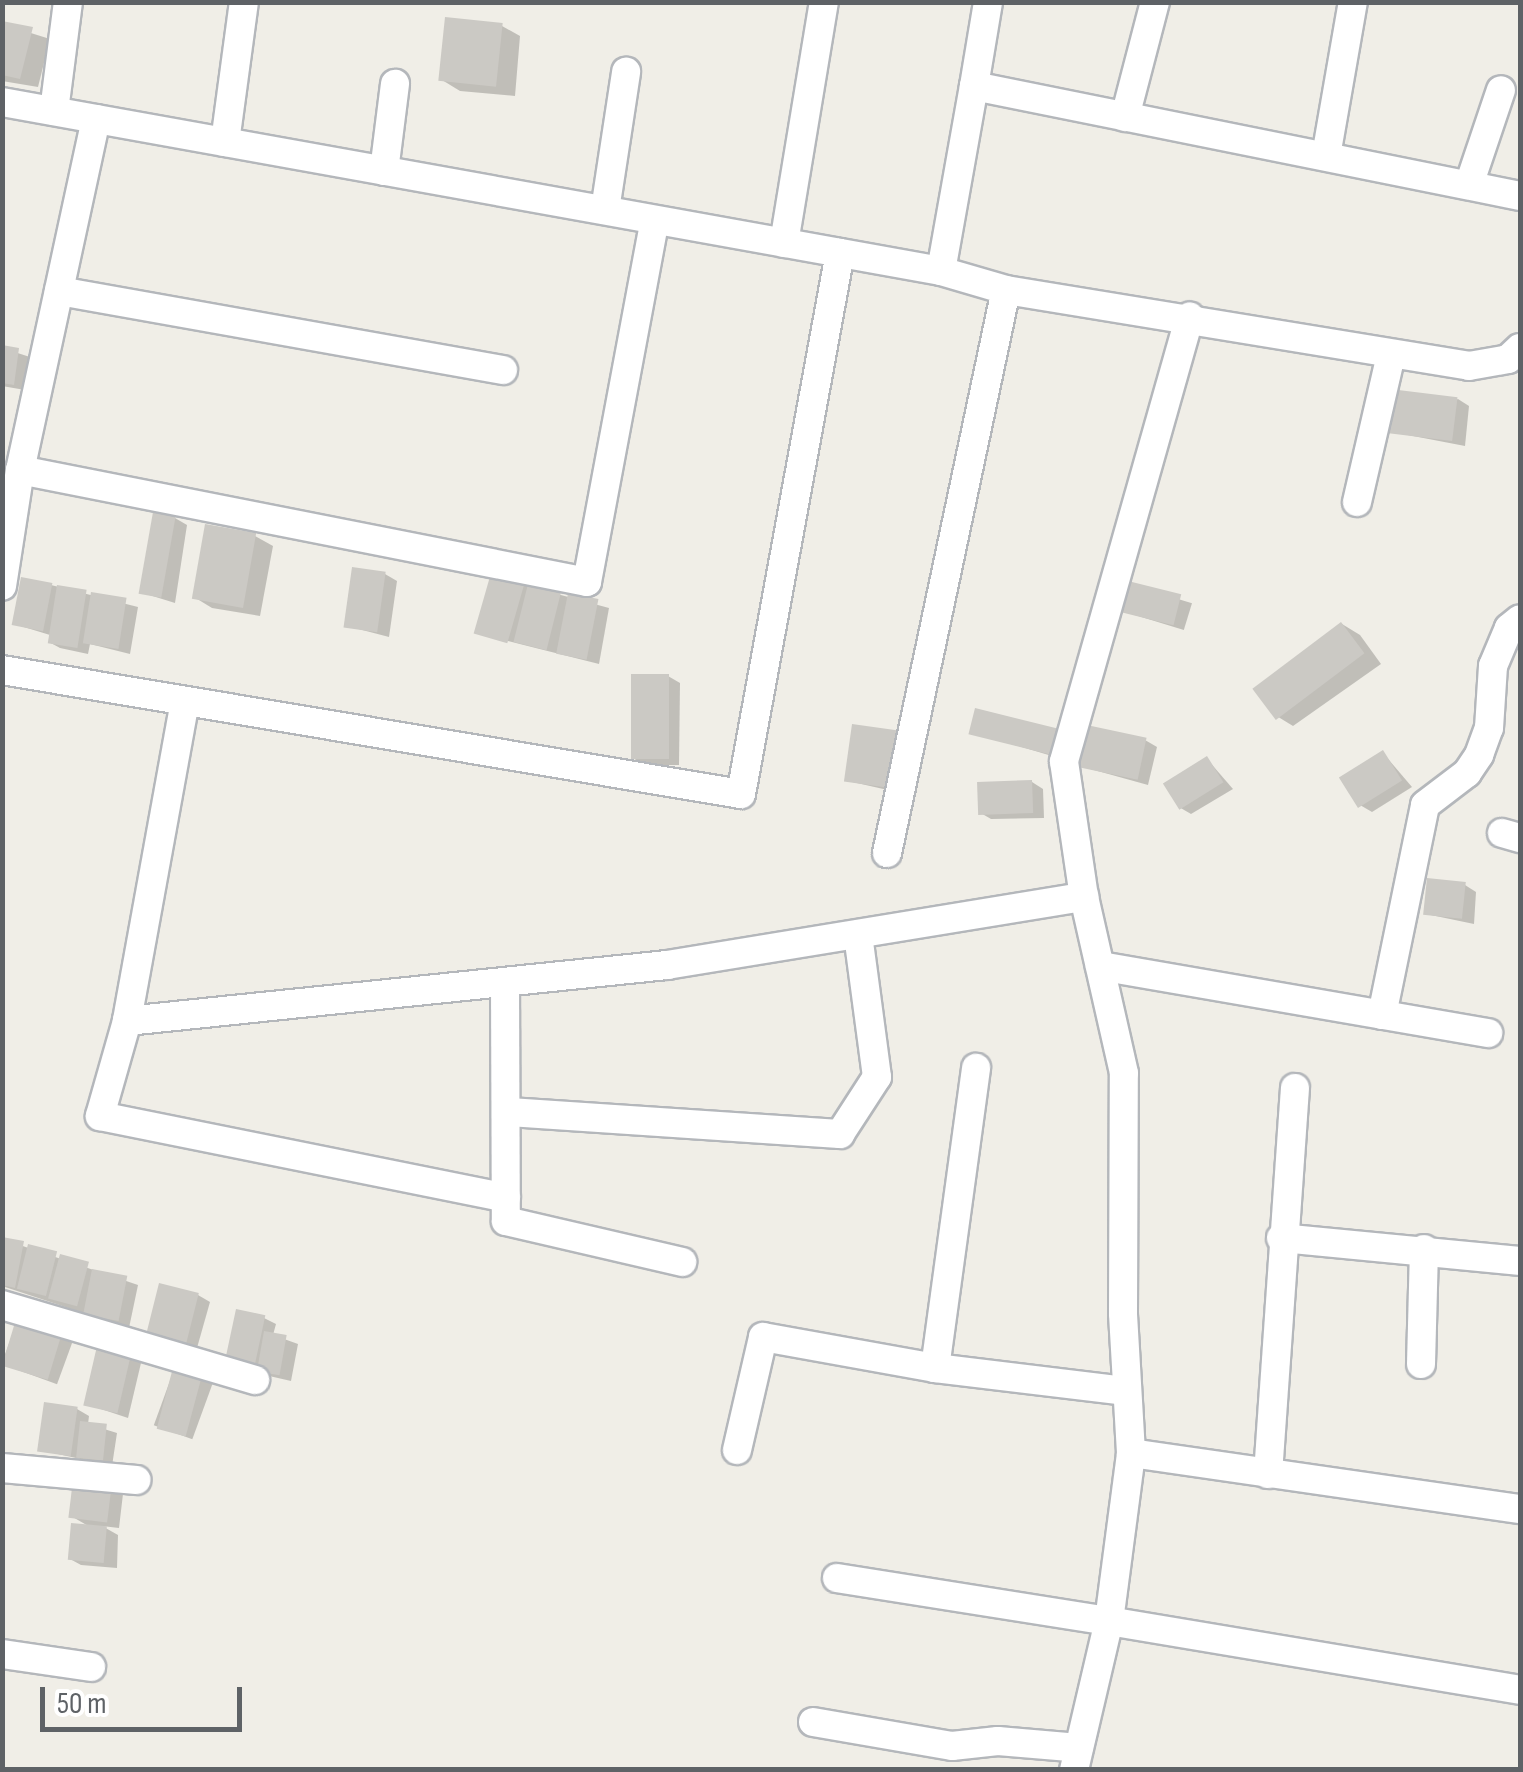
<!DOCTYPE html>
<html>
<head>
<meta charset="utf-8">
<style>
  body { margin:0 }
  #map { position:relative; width:1523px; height:1772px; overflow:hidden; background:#f0eee7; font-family:"Sofia Sans Condensed",sans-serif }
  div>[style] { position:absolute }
  .shadow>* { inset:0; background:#0003; transform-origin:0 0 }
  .building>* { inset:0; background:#cbc9c4; transform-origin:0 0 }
  .roads { filter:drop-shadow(2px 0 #b4b7bb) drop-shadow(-2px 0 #b4b7bb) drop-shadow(0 2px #b4b7bb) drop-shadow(0 -2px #b4b7bb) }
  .minor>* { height:28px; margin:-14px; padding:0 14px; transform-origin:14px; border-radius:14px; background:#fff }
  span { translate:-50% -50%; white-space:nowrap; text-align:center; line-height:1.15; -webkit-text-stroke:8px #fff; paint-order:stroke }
  .frame { position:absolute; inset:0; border:5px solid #5e6266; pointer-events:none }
  .scale { position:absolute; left:40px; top:1687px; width:202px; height:45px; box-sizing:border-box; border:5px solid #5e6266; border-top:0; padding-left:12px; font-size:30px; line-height:35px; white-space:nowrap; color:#5e6266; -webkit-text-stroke:8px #fff; paint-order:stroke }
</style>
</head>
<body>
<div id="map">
  <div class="shadow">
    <div style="clip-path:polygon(2px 24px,50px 39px,38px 87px,2px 81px)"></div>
    <div style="clip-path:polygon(502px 26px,520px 36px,515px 96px,460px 91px,442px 80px)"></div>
    <div style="clip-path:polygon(2px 348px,30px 357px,25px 390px,2px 386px)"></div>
    <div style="clip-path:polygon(1458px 399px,1469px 406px,1465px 446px,1387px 431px)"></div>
    <div style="clip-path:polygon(175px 518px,187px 525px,175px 603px,143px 593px)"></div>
    <div style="clip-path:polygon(255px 536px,273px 546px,260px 616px,212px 608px,194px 597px)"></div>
    <div style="clip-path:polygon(385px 574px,397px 581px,389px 637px,347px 626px)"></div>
    <div style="left:1126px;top:583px;width:69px;height:28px;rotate:17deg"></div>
    <div style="clip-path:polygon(51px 585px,138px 607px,130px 654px,90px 644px,88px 654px,60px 648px,49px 642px,50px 635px,14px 624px)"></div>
    <div style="clip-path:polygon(524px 585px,609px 608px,599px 664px,476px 633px)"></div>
    <div style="clip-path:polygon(1342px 624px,1360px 635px,1381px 664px,1293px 726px,1275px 715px)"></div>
    <div style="clip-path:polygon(668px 676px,680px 683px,679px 765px,644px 765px,633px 758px)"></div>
    <div style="clip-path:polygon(1056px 730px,1068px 737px,1062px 759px,971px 732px)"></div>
    <div style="clip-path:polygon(896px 732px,908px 739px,901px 793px,848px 781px)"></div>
    <div style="clip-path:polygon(1145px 740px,1157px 747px,1148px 785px,1076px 765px)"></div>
    <div style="clip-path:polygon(1383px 753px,1412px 787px,1372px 812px,1360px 805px)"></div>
    <div style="clip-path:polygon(1207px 759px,1233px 789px,1191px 814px,1179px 807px)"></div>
    <div style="clip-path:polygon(1032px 782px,1043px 789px,1044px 818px,991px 819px,979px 812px)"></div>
    <div style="clip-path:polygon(1465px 885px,1476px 892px,1474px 924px,1426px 914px)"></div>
    <div style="clip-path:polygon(2px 1239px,138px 1285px,129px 1328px,2px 1286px)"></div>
    <div style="clip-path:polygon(198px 1295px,210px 1302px,195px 1355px,154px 1338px)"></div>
    <div style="clip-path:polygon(238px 1312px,264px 1318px,276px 1324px,273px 1335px,298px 1344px,291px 1381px,234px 1368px)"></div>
    <div style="left:18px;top:1319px;width:59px;height:48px;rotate:20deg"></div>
    <div style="clip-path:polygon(130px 1356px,141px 1363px,128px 1418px,86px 1404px)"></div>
    <div style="left:175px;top:1367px;width:41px;height:62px;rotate:20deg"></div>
    <div style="clip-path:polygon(77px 1409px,89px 1416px,88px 1424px,117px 1433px,112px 1466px,40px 1450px)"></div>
    <div style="clip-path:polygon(112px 1487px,123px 1494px,119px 1528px,102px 1526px,118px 1535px,117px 1568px,81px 1565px,70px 1559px,90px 1527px,71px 1516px)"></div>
  </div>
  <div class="building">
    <div style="left:445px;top:17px;width:58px;height:64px;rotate:6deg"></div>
    <div style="clip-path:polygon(2px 21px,33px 27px,20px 79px,2px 75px)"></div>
    <div style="clip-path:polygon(2px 345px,19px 348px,14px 385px,2px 383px)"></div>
    <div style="left:1390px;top:389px;width:68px;height:44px;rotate:7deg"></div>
    <div style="left:153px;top:512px;width:23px;height:83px;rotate:10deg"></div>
    <div style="left:205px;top:524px;width:52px;height:76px;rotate:10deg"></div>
    <div style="left:352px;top:567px;width:34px;height:61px;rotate:8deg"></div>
    <div style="left:491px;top:573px;width:35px;height:63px;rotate:16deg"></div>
    <div style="left:21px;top:577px;width:32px;height:49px;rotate:11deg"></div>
    <div style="left:529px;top:580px;width:34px;height:64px;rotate:14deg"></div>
    <div style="left:1124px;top:580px;width:59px;height:32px;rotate:14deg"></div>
    <div style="left:57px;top:585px;width:30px;height:59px;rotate:9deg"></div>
    <div style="left:91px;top:592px;width:36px;height:52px;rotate:9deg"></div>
    <div style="left:568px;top:593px;width:31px;height:62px;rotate:11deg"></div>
    <div style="left:1341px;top:622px;width:39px;height:111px;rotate:53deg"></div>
    <div style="left:631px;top:674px;width:38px;height:85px"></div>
    <div style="left:975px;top:708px;width:84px;height:27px;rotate:14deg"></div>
    <div style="left:852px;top:724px;width:45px;height:58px;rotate:8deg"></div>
    <div style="left:1082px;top:724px;width:66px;height:43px;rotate:12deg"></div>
    <div style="left:1383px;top:750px;width:36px;height:52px;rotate:58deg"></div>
    <div style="left:1207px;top:756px;width:31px;height:52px;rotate:58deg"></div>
    <div style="left:1032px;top:780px;width:33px;height:55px;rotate:88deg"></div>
    <div style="left:1427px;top:878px;width:39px;height:37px;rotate:6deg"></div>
    <div style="clip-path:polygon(2px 1237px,24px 1241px,15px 1288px,2px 1285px)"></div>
    <div style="left:28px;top:1244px;width:30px;height:46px;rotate:14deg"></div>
    <div style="left:60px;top:1254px;width:30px;height:46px;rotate:15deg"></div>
    <div style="left:92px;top:1269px;width:36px;height:46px;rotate:11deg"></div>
    <div style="left:159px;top:1283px;width:41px;height:57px;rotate:14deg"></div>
    <div style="left:236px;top:1309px;width:30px;height:56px;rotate:12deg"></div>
    <div style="left:17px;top:1316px;width:48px;height:52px;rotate:17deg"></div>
    <div style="left:264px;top:1331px;width:23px;height:41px;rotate:10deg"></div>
    <div style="left:97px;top:1346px;width:35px;height:61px;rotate:13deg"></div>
    <div style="left:174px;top:1364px;width:30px;height:67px;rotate:15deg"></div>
    <div style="left:44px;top:1402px;width:34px;height:50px;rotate:8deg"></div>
    <div style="left:80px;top:1421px;width:27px;height:37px;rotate:6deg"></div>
    <div style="left:73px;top:1480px;width:39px;height:38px;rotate:7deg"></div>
    <div style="left:71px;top:1523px;width:36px;height:37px;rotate:5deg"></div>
  </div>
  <div class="roads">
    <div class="minor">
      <div style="left:974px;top:86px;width:85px;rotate:-80.5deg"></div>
      <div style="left:2px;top:102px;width:954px;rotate:10.2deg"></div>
      <div style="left:941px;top:271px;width:188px;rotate:-79.9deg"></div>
      <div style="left:974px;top:86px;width:557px;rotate:11.39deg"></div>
      <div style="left:54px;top:111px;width:110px;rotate:-82.7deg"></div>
      <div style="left:1125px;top:117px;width:119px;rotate:-75.4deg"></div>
      <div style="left:96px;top:119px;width:359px;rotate:102.2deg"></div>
      <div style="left:20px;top:470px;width:578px;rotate:11.17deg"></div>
      <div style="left:587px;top:582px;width:368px;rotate:-79.4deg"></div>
      <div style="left:225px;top:142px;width:141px;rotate:-82.3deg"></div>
      <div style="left:1326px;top:156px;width:156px;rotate:-80.1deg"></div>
      <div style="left:384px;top:171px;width:88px;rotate:-82.8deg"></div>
      <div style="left:1469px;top:185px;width:100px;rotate:-71.4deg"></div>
      <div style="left:605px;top:210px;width:140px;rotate:-81.3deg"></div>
      <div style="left:784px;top:243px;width:244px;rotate:-80.6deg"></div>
      <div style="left:941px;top:271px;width:68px;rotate:16.3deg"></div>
      <div style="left:1006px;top:290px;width:469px;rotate:9.3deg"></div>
      <div style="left:1469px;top:366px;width:40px;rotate:-10deg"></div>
      <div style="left:1508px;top:359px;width:16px;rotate:-43deg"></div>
      <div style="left:59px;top:291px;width:451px;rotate:10.1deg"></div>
      <div style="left:1357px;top:502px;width:151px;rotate:-77deg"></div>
      <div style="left:2px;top:586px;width:117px;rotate:-81.2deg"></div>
      <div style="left:2px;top:670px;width:749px;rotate:9.53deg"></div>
      <div style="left:741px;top:794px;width:550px;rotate:-79.63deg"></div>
      <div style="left:185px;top:701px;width:325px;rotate:100.3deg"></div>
      <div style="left:127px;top:1021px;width:543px;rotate:-5.92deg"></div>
      <div style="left:667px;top:965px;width:423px;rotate:-9.3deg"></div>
      <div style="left:1502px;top:833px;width:19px;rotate:16deg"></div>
      <div style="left:887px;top:853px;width:575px;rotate:-78.07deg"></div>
      <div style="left:1100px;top:966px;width:394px;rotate:9.8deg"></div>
      <div style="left:505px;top:982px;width:239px;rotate:89.8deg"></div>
      <div style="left:506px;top:1221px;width:181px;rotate:13.1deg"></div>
      <div style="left:1382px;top:1015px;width:214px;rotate:-78.4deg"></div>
      <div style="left:1425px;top:805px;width:53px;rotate:-37.3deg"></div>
      <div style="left:1467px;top:773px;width:22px;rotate:-56deg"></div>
      <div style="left:1479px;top:755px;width:29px;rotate:-70deg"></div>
      <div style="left:1489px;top:728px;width:62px;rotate:-86.3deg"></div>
      <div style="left:1493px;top:666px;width:41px;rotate:-67.2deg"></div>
      <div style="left:1509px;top:628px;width:14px;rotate:-39deg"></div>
      <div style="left:127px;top:1021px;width:99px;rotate:105.9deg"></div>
      <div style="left:100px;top:1116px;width:414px;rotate:11.4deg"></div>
      <div style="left:508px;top:1112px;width:333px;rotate:3.8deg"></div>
      <div style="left:840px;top:1134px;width:68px;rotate:-57deg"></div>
      <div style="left:877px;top:1077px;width:144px;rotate:-97.6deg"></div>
      <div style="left:1281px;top:1238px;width:240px;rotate:5.5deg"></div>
      <div style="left:2px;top:1305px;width:264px;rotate:16.5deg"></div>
      <div style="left:1421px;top:1364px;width:115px;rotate:-88.5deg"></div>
      <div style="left:935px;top:1368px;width:303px;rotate:-82.2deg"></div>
      <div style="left:737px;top:1450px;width:116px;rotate:-77deg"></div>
      <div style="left:763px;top:1337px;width:175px;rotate:10.2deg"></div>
      <div style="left:935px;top:1368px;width:191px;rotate:6.9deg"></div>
      <div style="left:1131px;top:1453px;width:140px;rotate:-93.3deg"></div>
      <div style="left:1123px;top:1313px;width:240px;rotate:-89.8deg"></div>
      <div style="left:1124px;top:1073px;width:180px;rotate:-102.8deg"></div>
      <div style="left:1084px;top:897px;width:137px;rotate:-98.4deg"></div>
      <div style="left:1064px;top:761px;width:462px;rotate:-74.2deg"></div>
      <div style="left:2px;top:1468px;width:135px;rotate:5.1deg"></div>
      <div style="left:1268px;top:1474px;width:387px;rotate:-86deg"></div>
      <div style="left:837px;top:1578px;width:275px;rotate:9deg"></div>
      <div style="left:1109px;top:1621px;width:169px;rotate:-82.5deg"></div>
      <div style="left:1131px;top:1453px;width:393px;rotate:8.2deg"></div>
      <div style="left:2px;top:1654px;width:90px;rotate:8.3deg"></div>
      <div style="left:813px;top:1722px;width:141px;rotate:9.8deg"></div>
      <div style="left:952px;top:1746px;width:46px;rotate:-6.2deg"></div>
      <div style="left:998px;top:1741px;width:81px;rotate:4.9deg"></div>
      <div style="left:1074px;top:1770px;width:153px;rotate:-76.8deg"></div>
      <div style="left:1109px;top:1621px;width:417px;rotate:9.5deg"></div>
    </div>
  </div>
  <div class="frame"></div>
  <div class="scale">50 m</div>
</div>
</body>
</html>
